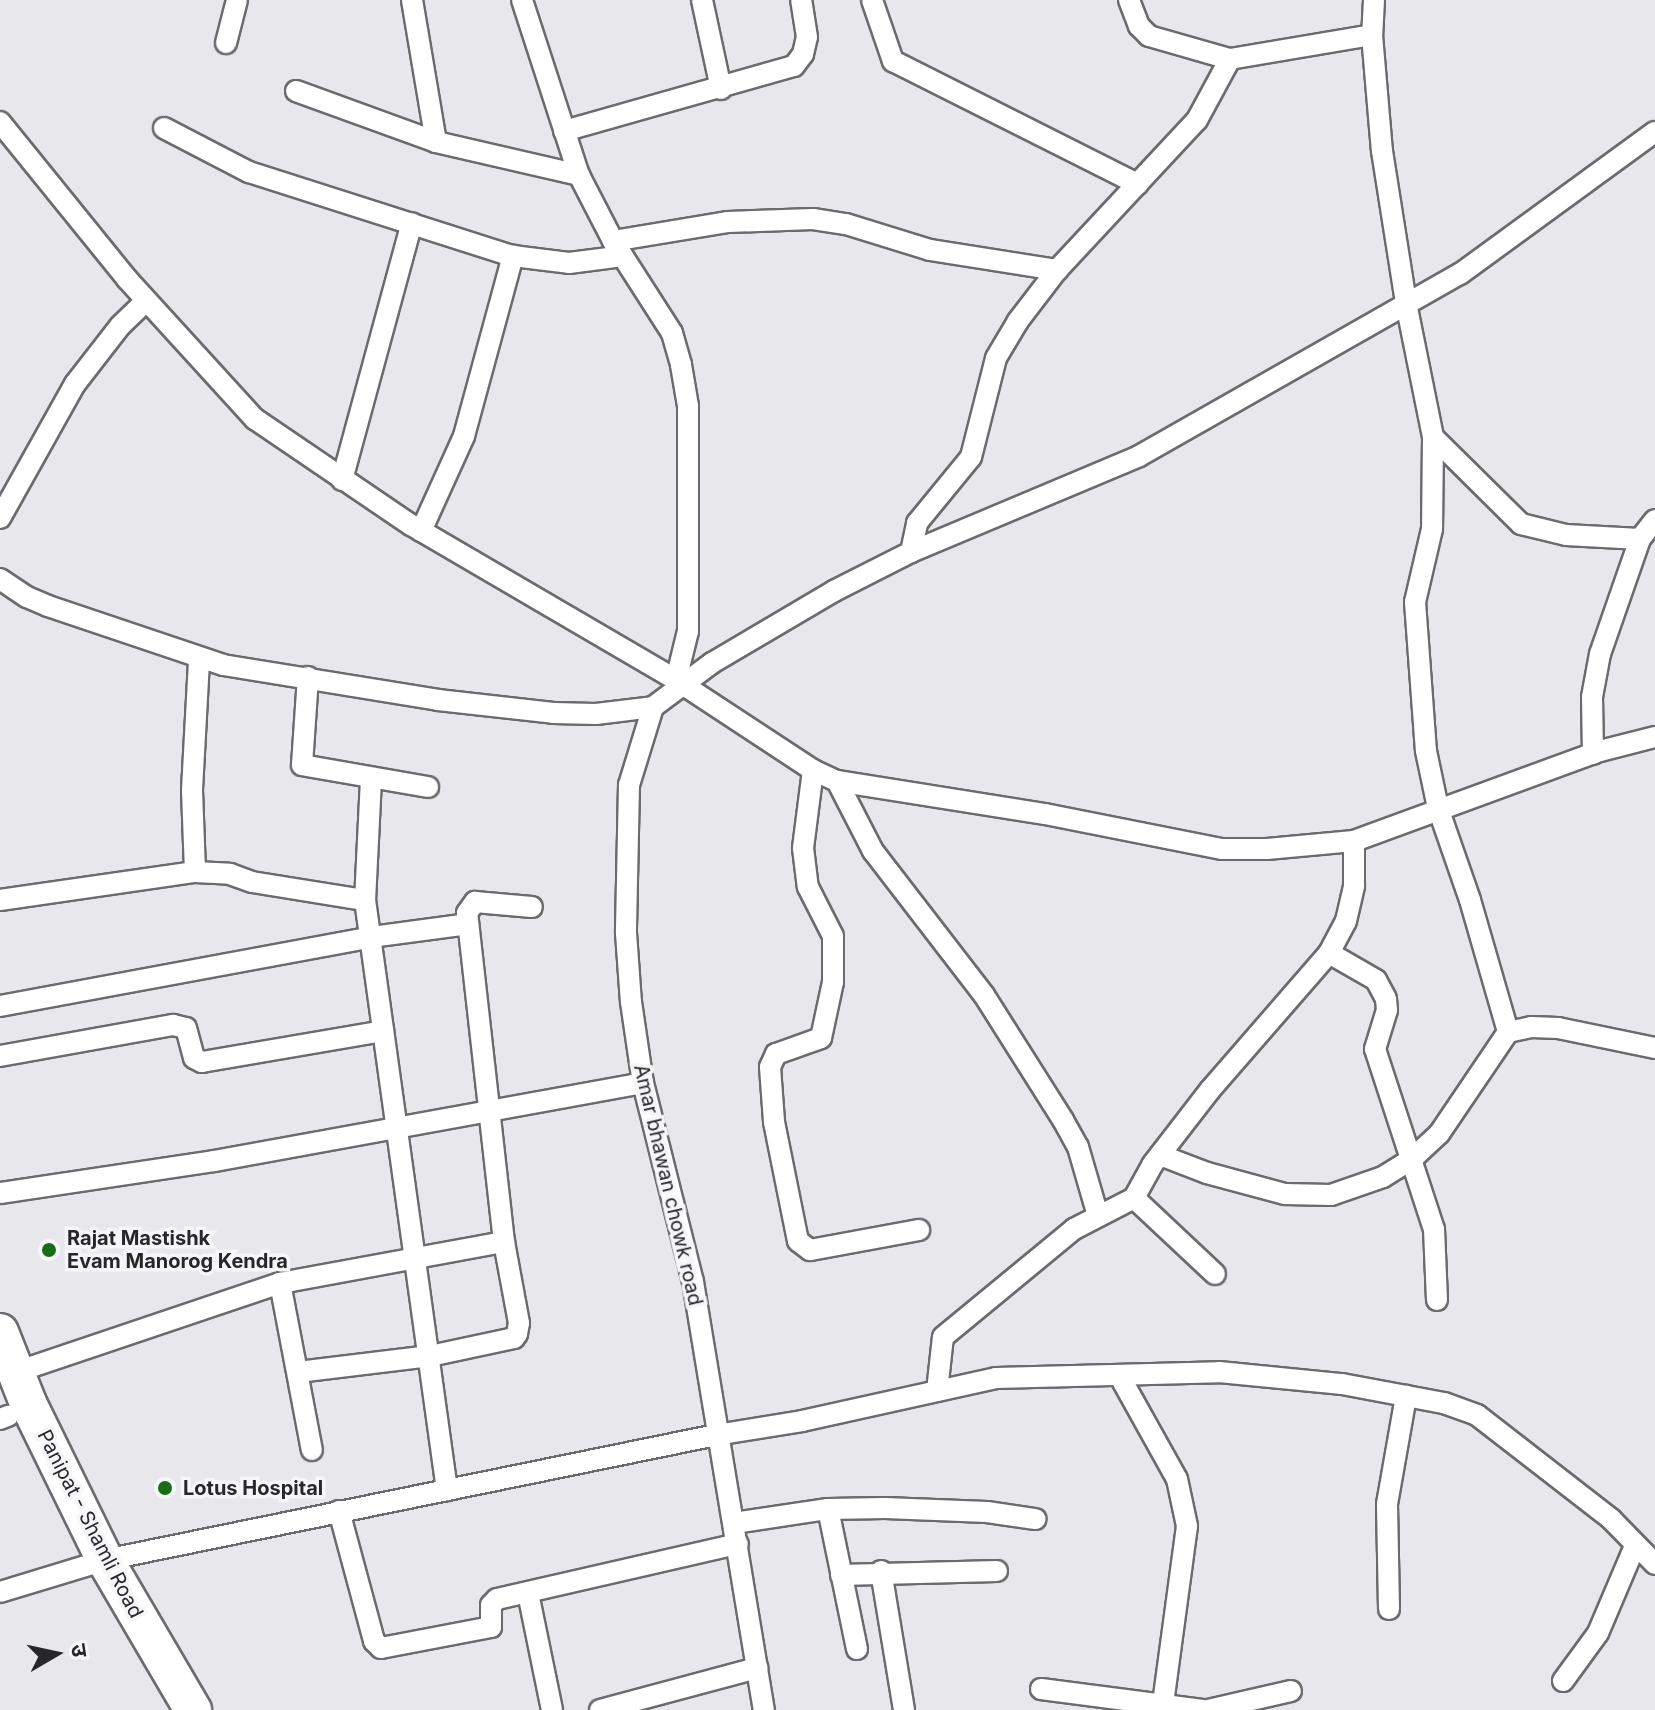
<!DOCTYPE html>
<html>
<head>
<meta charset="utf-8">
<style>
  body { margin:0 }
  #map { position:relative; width:1655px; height:1710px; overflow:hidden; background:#e8e8ec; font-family:Inter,"Noto Sans Devanagari",sans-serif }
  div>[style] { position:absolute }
  .roads { filter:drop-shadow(2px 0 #6b6b6f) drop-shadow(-2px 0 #6b6b6f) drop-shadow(0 2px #6b6b6f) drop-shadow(0 -2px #6b6b6f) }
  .street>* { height:20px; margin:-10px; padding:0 10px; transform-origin:10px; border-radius:10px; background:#fff }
  .highway>* { height:36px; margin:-18px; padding:0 18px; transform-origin:18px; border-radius:18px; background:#fff }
  .dots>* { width:22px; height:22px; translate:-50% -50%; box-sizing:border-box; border:4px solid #f6f6fa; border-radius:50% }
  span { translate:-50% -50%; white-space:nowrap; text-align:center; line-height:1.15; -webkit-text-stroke:7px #f6f6fa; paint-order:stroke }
  .street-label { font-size:20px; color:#272728 }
  .poi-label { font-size:20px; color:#272728; font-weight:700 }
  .left { translate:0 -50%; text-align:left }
  .north { position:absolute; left:16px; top:1614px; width:80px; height:80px; -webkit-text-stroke:6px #f6f6fa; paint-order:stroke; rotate:81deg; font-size:22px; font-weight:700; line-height:32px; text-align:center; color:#272728 }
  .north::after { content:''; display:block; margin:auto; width:28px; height:36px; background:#272728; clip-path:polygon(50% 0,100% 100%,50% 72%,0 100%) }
</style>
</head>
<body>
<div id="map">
  <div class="roads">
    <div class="street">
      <div style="left:412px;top:0;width:144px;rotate:80.4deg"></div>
      <div style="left:522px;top:0;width:184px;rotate:72deg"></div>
      <div style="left:579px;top:175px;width:74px;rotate:62.7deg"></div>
      <div style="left:613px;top:241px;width:109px;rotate:57.3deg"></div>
      <div style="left:672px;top:333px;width:33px;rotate:74deg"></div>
      <div style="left:681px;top:365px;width:42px;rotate:80.3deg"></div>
      <div style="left:688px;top:406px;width:225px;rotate:90deg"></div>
      <div style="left:688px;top:631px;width:50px;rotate:103.8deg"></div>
      <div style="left:702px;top:0;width:91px;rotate:77.9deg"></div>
      <div style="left:872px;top:0;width:65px;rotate:71deg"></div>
      <div style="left:893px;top:61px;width:274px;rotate:26.7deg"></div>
      <div style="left:1129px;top:0;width:28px;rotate:69deg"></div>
      <div style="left:1139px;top:26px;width:14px;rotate:45deg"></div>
      <div style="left:1149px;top:36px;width:84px;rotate:15.9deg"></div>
      <div style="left:1230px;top:59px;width:144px;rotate:-9.6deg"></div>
      <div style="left:1374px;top:0;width:35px;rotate:93deg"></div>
      <div style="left:1372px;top:35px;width:116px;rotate:85.1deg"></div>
      <div style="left:1382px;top:151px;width:154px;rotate:81deg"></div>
      <div style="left:1406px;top:303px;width:137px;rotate:78.6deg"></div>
      <div style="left:1433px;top:437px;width:92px;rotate:90.6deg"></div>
      <div style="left:1432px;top:529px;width:75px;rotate:103.1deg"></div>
      <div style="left:1415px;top:602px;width:149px;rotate:85.8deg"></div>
      <div style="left:1426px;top:751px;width:58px;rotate:78.1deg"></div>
      <div style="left:1438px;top:808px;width:97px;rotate:70.8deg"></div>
      <div style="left:1470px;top:900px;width:137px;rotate:73.9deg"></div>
      <div style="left:226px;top:43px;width:44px;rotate:-75.7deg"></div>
      <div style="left:296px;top:91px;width:149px;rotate:20deg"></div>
      <div style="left:436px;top:142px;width:147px;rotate:13deg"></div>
      <div style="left:0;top:122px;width:202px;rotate:51deg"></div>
      <div style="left:127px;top:279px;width:190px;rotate:47.6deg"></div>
      <div style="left:255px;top:419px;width:189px;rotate:34.2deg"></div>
      <div style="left:411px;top:525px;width:307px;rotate:30.3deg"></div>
      <div style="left:676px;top:680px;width:164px;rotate:33.3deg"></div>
      <div style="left:813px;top:770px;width:26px;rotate:25deg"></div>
      <div style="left:837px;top:781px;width:211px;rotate:9deg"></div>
      <div style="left:1045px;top:814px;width:180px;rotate:11.2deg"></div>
      <div style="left:1222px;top:849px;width:45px"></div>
      <div style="left:1267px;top:849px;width:87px;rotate:-5.3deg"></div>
      <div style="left:1354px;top:841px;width:262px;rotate:-20.1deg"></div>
      <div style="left:1600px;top:751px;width:57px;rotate:-14.3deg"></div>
      <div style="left:164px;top:128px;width:96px;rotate:27.4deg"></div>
      <div style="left:249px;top:172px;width:277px;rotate:17.7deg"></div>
      <div style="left:513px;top:256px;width:56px;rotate:7.1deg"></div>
      <div style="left:569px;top:263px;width:54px;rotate:-7.4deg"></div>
      <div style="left:564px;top:131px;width:239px;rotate:-15.8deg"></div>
      <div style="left:794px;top:66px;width:15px;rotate:-53deg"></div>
      <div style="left:803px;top:54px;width:17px;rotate:-77deg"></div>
      <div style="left:807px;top:37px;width:37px;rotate:-99deg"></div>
      <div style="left:613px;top:241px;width:117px;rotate:-9.4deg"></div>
      <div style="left:728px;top:222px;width:85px;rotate:-2deg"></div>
      <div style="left:813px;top:219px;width:33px;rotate:9deg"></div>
      <div style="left:846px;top:224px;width:88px;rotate:17.2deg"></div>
      <div style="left:930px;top:250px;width:129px;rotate:8.9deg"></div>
      <div style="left:1433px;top:437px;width:124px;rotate:44.7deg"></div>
      <div style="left:1521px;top:524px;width:46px;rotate:13.7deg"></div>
      <div style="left:1566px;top:535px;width:74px;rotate:3.1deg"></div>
      <div style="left:342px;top:480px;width:266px;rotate:-74.8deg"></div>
      <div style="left:0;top:518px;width:154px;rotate:-60.8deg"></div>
      <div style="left:75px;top:384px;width:73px;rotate:-52.2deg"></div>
      <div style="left:120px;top:326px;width:36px;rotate:-44deg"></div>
      <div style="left:421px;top:531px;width:104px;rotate:-65.6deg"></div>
      <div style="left:464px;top:436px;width:187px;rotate:-74.8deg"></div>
      <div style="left:911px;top:552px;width:30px;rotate:-78deg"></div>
      <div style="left:917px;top:523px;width:85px;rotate:-50.7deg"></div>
      <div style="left:971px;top:457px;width:102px;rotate:-75.8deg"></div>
      <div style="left:996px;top:358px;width:43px;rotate:-59.3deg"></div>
      <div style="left:1018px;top:321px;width:64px;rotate:-52.6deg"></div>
      <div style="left:1057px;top:270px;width:205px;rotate:-47deg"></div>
      <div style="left:1197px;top:120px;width:69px;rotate:-61.6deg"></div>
      <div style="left:0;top:579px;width:32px;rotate:34deg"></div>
      <div style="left:27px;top:597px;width:23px;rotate:23deg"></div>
      <div style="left:48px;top:606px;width:185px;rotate:18.6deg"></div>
      <div style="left:223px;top:665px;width:218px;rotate:9.2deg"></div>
      <div style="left:438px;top:700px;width:116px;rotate:6.4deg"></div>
      <div style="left:553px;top:713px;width:43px;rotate:1.3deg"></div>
      <div style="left:596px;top:714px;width:57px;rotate:-7deg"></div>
      <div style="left:653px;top:707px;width:74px;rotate:-36.7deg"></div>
      <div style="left:712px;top:663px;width:142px;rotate:-30.5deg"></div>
      <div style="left:834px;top:591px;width:86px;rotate:-26.9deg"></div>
      <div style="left:911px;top:552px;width:247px;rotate:-22.8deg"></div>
      <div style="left:1139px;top:456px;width:369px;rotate:-29.6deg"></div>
      <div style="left:1460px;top:274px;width:241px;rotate:-36.1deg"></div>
      <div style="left:308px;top:677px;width:88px;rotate:93.9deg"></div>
      <div style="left:302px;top:765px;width:128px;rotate:9.9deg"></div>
      <div style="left:653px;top:707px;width:82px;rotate:107.1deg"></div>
      <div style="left:629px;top:785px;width:148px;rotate:91.2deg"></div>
      <div style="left:626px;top:933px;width:69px;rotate:85.9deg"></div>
      <div style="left:631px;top:1002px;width:82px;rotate:81.6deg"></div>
      <div style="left:643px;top:1083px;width:205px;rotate:75.9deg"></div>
      <div style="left:693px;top:1282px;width:434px;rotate:80.6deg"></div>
      <div style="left:1593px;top:754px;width:57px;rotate:-91deg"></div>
      <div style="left:1592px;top:697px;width:44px;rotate:-79.5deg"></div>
      <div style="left:1600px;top:654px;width:122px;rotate:-70.8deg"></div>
      <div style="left:1640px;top:539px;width:24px;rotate:-52deg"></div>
      <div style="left:813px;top:770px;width:79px;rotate:97.3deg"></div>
      <div style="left:803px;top:848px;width:39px;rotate:83deg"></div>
      <div style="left:808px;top:887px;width:55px;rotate:63deg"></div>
      <div style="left:833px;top:936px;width:46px;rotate:90deg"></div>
      <div style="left:833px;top:982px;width:57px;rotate:102.1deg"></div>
      <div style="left:821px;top:1038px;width:48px;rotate:160.4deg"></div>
      <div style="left:776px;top:1054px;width:14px;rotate:115deg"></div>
      <div style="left:770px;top:1067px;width:55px;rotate:85.8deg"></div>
      <div style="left:774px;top:1122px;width:121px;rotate:78.6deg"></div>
      <div style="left:798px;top:1241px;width:15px;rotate:37deg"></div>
      <div style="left:810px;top:1250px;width:111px;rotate:-10.4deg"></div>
      <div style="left:371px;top:779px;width:121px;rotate:92.8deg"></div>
      <div style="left:365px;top:900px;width:596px;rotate:82.09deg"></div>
      <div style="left:837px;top:781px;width:79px;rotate:62.8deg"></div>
      <div style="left:873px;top:851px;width:182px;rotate:52.4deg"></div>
      <div style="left:984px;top:995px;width:148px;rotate:57.7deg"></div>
      <div style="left:1063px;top:1120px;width:31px;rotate:61deg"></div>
      <div style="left:1078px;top:1147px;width:72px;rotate:73.8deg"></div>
      <div style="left:195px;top:872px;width:82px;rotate:-92.1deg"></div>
      <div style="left:192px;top:790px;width:131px;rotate:-86.9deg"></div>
      <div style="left:0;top:900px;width:197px;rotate:-8.2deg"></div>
      <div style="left:195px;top:872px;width:35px;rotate:3deg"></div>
      <div style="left:230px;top:874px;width:23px;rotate:20deg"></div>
      <div style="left:252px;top:882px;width:114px;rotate:9.1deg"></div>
      <div style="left:1329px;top:953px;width:54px;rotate:29.9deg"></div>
      <div style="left:1376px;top:980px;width:21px;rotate:62deg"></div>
      <div style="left:1386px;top:999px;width:11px;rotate:85deg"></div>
      <div style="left:1387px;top:1010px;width:41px;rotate:107.1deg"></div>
      <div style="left:1375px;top:1049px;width:189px;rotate:71.9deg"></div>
      <div style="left:1434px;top:1229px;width:71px;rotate:87.6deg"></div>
      <div style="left:0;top:1006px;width:377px;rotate:-10.5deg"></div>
      <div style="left:371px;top:937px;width:98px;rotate:-7.6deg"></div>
      <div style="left:0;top:1056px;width:176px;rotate:-10.2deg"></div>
      <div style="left:173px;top:1025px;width:13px;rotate:13deg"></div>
      <div style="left:186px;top:1028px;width:31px;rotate:75deg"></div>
      <div style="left:194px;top:1058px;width:9px;rotate:27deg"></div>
      <div style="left:202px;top:1062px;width:184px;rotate:-9.7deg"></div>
      <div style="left:1160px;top:1155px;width:50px;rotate:21deg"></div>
      <div style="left:1207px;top:1173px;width:81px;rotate:15.1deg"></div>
      <div style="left:1285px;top:1194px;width:46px;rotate:1.2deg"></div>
      <div style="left:1331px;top:1195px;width:55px;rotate:-19.1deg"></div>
      <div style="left:1383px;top:1177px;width:34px;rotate:-32deg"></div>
      <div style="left:1412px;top:1159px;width:37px;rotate:-43deg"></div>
      <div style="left:1439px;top:1134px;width:123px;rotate:-55.9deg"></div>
      <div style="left:1508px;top:1032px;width:24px;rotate:-12deg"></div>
      <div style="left:1531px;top:1027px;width:27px;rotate:2deg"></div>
      <div style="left:1558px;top:1028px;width:99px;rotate:11.7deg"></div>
      <div style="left:0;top:1193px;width:216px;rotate:-8.5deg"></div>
      <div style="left:214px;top:1161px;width:436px;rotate:-10.3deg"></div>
      <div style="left:1134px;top:1198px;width:111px;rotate:43.2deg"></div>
      <div style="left:280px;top:1283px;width:170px;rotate:79.2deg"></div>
      <div style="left:16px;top:1372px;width:279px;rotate:-18.6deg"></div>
      <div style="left:280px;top:1283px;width:228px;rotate:-10.4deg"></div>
      <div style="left:298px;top:1372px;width:133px;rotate:-6.9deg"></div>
      <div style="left:430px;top:1356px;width:86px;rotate:-12.1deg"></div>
      <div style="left:514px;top:1338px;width:5px;rotate:-53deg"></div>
      <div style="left:517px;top:1334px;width:11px;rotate:-80deg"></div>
      <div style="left:519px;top:1323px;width:82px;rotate:-100.5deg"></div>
      <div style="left:504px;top:1242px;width:331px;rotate:-96.4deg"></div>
      <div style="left:467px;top:913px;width:14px;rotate:-54deg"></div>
      <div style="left:475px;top:902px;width:57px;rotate:5deg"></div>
      <div style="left:1119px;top:1375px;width:119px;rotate:60.9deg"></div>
      <div style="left:1177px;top:1479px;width:48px;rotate:78deg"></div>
      <div style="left:1187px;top:1526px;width:186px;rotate:97.7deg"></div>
      <div style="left:937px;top:1391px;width:54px;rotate:-83.7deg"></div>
      <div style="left:943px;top:1337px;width:170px;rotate:-39.5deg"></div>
      <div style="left:1074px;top:1229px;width:68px;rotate:-27.3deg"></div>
      <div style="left:1134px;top:1198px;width:38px;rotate:-61deg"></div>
      <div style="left:1152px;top:1165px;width:95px;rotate:-52.3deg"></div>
      <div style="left:1210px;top:1090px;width:181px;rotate:-49deg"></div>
      <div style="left:1329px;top:953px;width:36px;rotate:-62deg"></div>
      <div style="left:1346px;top:921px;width:37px;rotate:-77deg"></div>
      <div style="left:1354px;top:885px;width:44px;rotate:-90deg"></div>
      <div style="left:0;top:1419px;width:9px;rotate:-21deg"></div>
      <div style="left:828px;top:1509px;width:143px;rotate:78.3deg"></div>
      <div style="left:339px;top:1511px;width:135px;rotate:74.9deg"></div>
      <div style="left:374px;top:1641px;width:10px;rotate:45deg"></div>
      <div style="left:381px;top:1648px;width:112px;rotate:-10.8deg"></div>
      <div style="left:491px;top:1627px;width:22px;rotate:-90deg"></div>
      <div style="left:491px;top:1605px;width:8px;rotate:-45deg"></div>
      <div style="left:497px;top:1599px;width:247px;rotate:-12.9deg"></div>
      <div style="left:734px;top:1523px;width:95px;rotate:-8.5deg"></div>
      <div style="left:828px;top:1509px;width:57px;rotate:-1deg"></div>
      <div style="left:885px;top:1508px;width:102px;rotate:2.2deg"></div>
      <div style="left:987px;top:1512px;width:49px;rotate:8.3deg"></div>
      <div style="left:881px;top:1571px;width:141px;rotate:80.6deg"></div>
      <div style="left:841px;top:1575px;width:156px;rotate:-1.5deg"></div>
      <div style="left:0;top:1592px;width:110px;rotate:-16.9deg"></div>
      <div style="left:105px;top:1560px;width:624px;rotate:-11.56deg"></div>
      <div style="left:716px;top:1435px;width:87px;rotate:-9.2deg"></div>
      <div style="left:802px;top:1421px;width:199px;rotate:-12.5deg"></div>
      <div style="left:996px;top:1378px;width:223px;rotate:-1.5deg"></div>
      <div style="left:1219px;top:1372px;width:124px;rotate:5.6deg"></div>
      <div style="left:1342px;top:1384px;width:104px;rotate:10.6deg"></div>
      <div style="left:1444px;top:1403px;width:35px;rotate:20deg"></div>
      <div style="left:1477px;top:1415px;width:170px;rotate:37.8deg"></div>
      <div style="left:1611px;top:1519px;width:63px;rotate:45.6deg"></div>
      <div style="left:528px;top:1593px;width:119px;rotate:78.4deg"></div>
      <div style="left:1389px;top:1609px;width:105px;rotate:-91.1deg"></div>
      <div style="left:1387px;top:1504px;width:110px;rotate:-80deg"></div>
      <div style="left:1563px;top:1681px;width:59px;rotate:-53.9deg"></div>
      <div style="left:1598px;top:1633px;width:95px;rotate:-67deg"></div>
      <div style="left:1041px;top:1689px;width:163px;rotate:7.4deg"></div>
      <div style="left:600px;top:1710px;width:163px;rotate:-15deg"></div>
      <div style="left:1208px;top:1710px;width:85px;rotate:-12.9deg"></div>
    </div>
    <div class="highway">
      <div style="left:0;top:1332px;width:76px;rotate:68.5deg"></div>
      <div style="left:28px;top:1403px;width:175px;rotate:63.9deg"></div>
      <div style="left:105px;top:1560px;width:174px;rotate:59.6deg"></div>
    </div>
  </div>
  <div class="dots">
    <div style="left:49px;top:1250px;background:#186e17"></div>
    <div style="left:165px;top:1488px;background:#186e17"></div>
  </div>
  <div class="street-label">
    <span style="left:668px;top:1185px;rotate:77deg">Amar bhawan chowk road</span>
    <span style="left:90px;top:1524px;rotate:63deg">Panipat - Shamli Road</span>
  </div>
  <div class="poi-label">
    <span class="left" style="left:67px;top:1250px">Rajat Mastishk<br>Evam Manorog Kendra</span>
    <span class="left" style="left:183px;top:1488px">Lotus Hospital</span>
  </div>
  <div class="north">उ</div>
</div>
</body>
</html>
